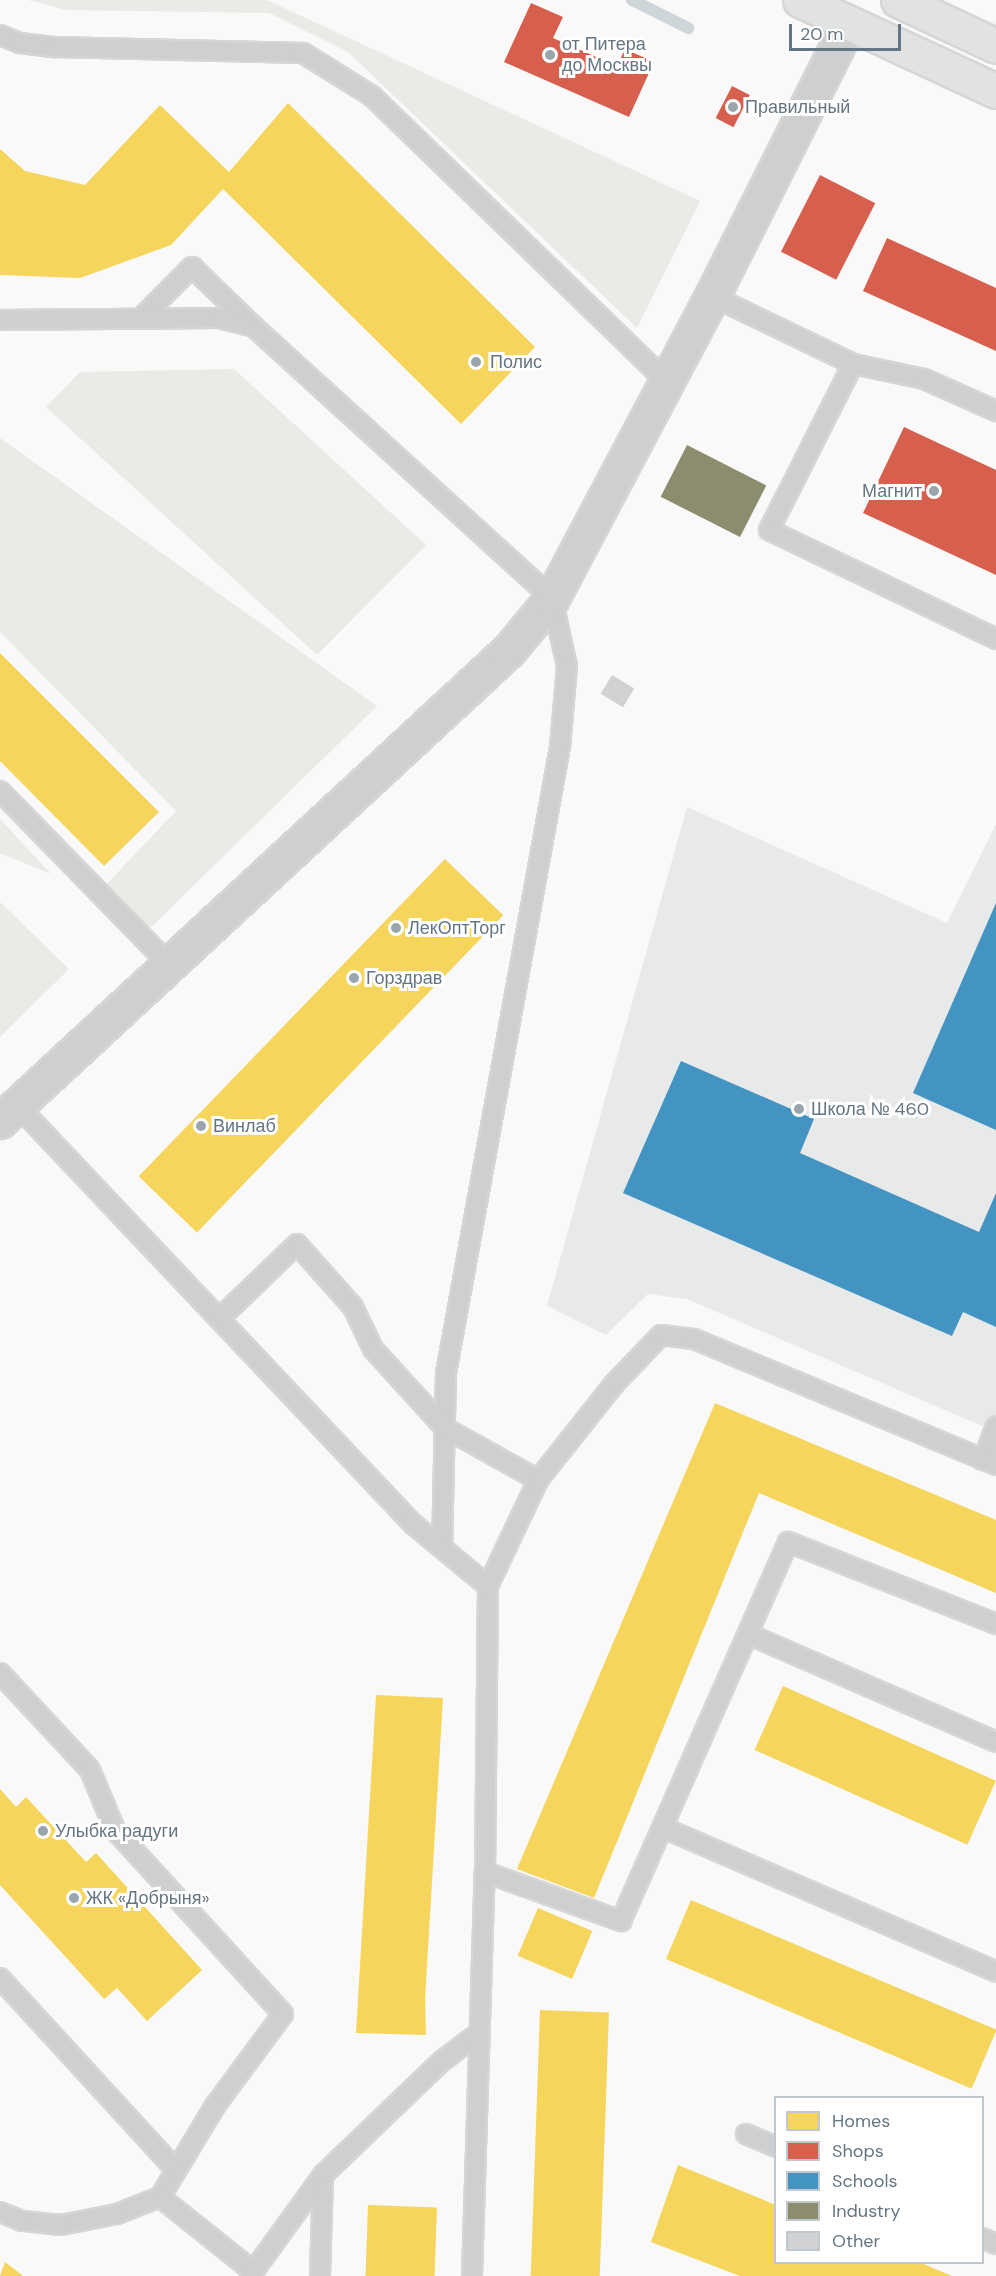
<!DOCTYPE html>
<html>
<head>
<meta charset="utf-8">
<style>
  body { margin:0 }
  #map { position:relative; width:996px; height:2276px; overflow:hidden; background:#f9f9f9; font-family:"DM Sans",sans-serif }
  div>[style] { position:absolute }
  .built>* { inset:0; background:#e8e9e9 }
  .green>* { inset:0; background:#e8ebe6 }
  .homes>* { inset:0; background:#f6d55c; transform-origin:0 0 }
  .shops>* { inset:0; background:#d6604d; transform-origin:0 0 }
  .schools>* { inset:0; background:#4393c3 }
  .industry>* { inset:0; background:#8c8c6e; transform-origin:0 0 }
  .stream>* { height:12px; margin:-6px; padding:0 6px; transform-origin:6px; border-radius:6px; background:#ced6d9 }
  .building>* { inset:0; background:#d0d2d3; transform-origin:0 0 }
  .roads { filter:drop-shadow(2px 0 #d5d6d6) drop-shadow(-2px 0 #d5d6d6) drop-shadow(0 2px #d5d6d6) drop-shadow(0 -2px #d5d6d6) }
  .lane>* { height:18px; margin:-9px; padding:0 9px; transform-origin:9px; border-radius:9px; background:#cecfd0 }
  .street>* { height:33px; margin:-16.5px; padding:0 16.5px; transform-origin:16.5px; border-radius:16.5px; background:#cecfd0 }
  .highway>* { height:33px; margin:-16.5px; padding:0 16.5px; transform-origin:16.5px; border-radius:16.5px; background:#e1e2e2 }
  .dots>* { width:16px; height:16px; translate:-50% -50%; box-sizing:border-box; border:3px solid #fff; border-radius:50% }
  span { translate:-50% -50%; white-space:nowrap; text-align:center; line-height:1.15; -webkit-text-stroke:6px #fff; paint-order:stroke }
  .poi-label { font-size:18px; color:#657683 }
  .left { translate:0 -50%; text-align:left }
  .right { translate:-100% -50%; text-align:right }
  .legend { position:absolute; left:774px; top:2096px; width:210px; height:168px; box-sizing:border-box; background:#fff; border:2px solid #c1c8cd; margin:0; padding:8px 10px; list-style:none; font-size:18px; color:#657683 }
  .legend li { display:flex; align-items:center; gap:12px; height:30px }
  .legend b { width:30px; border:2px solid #c1c8cd }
  .scale { position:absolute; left:789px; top:24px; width:112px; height:27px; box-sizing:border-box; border:3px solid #657683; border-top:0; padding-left:8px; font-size:18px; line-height:21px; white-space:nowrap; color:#657683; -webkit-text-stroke:4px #fff; paint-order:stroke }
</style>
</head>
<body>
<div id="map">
  <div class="built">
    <div style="clip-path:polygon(687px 807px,947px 923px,996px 824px,996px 1432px,687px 1299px,648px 1294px,606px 1335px,547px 1306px)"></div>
  </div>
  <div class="green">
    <div style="clip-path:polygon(28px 0,267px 0,700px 201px,637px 328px,348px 52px,269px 13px,66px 10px)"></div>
    <div style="clip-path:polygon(234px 369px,426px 545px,317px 655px,46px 407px,80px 372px)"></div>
    <div style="clip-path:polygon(0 438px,377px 706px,145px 933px,101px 890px,176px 811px,0 632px)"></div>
    <div style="clip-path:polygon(0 819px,51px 874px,0 853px)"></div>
    <div style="clip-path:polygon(0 902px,69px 969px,0 1037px)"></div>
  </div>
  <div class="homes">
    <div style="clip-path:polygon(288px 103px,535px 347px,461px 424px,223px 189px,171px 245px,80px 278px,0 275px,0 149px,25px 171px,85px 185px,160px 105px,229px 172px)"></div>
    <div style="clip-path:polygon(0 653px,159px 812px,104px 866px,0 761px)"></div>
    <div style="left:445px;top:859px;width:81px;height:441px;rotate:44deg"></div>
    <div style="clip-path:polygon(715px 1403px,996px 1520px,996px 1593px,759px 1493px,594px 1898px,517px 1869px)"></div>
    <div style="left:783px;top:1686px;width:233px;height:70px;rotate:24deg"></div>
    <div style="clip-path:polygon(376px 1695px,443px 1698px,425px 1999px,426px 2035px,356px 2033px)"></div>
    <div style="clip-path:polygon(0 1789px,16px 1807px,26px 1797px,86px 1862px,96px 1853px,202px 1970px,147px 2021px,117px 1988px,104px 1999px,0 1885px)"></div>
    <div style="left:691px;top:1900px;width:332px;height:64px;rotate:23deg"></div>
    <div style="left:538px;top:1908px;width:59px;height:52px;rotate:23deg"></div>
    <div style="left:540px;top:2010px;width:69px;height:266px;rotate:2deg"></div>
    <div style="clip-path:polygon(678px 2165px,776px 2205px,776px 2262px,919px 2262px,952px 2276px,740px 2276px,651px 2242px)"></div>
    <div style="left:368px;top:2205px;width:69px;height:71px;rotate:2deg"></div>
    <div style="clip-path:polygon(5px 2262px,23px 2276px,0 2276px)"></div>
  </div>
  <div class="shops">
    <div style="clip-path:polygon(531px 3px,563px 17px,553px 38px,617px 66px,625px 49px,654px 62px,629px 117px,504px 62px)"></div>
    <div style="left:732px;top:86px;width:20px;height:36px;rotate:27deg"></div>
    <div style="left:820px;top:175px;width:62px;height:86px;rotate:27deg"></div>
    <div style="clip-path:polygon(887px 238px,996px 288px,996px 351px,863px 291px)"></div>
    <div style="clip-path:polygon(904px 427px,996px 470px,996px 575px,863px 513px)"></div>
  </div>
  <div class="schools">
    <div style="clip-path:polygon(996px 903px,996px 1130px,913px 1093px)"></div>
    <div style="clip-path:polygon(681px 1061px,814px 1119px,800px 1153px,979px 1232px,996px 1193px,996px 1327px,963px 1312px,952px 1336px,623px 1193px)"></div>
  </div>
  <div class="industry">
    <div style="left:687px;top:445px;width:89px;height:58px;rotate:27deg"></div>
  </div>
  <div class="stream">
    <div style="left:632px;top:0;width:63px;rotate:26.6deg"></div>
  </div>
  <div class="building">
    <div style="left:612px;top:675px;width:26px;height:22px;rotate:31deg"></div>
  </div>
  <div class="roads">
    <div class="lane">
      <div style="left:0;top:35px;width:22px;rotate:22deg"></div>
      <div style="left:20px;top:43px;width:35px;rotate:7deg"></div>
      <div style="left:55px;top:47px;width:248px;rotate:1.4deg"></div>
      <div style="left:303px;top:53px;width:81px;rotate:31.9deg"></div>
      <div style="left:372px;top:96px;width:411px;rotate:44.1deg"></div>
      <div style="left:712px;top:296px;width:157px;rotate:25.7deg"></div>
      <div style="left:853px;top:364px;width:73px;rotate:11.9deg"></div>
      <div style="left:924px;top:379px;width:79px;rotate:24deg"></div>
      <div style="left:140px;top:319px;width:74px;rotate:-45deg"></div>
      <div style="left:192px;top:267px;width:83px;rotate:44deg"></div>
      <div style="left:0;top:320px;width:219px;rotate:-0.5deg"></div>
      <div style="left:219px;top:318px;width:36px;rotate:14deg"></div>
      <div style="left:254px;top:327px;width:403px;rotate:42.3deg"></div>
      <div style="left:552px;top:598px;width:70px;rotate:77.6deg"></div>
      <div style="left:567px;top:666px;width:81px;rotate:94.9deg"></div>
      <div style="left:560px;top:747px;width:636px;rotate:100.32deg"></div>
      <div style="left:446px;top:1373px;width:175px;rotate:91.3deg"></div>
      <div style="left:853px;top:364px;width:186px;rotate:116.8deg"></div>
      <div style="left:769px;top:530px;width:252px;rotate:25.6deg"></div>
      <div style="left:0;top:791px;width:243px;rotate:45.7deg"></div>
      <div style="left:17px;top:1105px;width:577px;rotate:46.62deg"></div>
      <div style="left:413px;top:1524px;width:97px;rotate:39.6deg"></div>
      <div style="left:219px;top:1319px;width:108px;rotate:-43.9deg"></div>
      <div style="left:297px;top:1244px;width:84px;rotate:48.4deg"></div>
      <div style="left:353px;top:1307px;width:47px;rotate:64.5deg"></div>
      <div style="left:373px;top:1349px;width:107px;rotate:47.7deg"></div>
      <div style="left:445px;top:1428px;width:107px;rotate:29.2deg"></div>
      <div style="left:983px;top:1460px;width:36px;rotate:-69deg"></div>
      <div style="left:748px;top:1634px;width:270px;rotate:23.5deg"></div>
      <div style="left:0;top:1673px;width:132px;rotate:47.1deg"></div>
      <div style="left:90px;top:1770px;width:65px;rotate:67.4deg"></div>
      <div style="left:115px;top:1830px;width:249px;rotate:47.6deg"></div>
      <div style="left:283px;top:2014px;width:114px;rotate:126.5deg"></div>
      <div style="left:215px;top:2106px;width:106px;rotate:121.1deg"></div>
      <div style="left:160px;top:2197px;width:46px;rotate:158.4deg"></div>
      <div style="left:117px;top:2214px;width:57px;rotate:168.9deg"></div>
      <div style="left:61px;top:2225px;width:39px;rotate:-174deg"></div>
      <div style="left:22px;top:2221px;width:24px;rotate:-158deg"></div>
      <div style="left:664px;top:1828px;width:362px;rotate:23.4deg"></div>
      <div style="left:485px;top:1872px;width:145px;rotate:19.8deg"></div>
      <div style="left:621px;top:1921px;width:414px;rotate:-66.2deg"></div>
      <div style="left:788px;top:1542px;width:224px;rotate:21.5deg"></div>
      <div style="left:0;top:1978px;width:260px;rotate:47.5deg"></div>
      <div style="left:746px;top:2134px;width:33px;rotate:23deg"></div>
      <div style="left:160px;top:2197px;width:120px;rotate:38.6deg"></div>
      <div style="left:982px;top:2238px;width:15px;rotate:23deg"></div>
      <div style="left:250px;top:2276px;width:125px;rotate:-54.1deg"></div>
      <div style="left:320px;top:2276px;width:101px;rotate:-88.3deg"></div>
      <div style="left:323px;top:2175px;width:165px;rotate:-43.8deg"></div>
      <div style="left:442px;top:2061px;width:46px;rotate:-37.1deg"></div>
      <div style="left:472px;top:2276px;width:404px;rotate:-88.2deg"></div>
      <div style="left:485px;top:1872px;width:286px;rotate:-89.4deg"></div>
      <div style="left:488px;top:1586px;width:117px;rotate:-64.7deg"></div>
      <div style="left:538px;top:1480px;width:124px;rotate:-51.6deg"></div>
      <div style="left:615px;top:1383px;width:66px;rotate:-46.2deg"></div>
      <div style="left:661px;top:1335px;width:33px;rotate:7deg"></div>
      <div style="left:694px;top:1339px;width:327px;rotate:22.6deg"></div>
    </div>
    <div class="street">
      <div style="left:0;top:1121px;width:693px;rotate:-42.78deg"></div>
      <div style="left:509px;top:650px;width:67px;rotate:-50.4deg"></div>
      <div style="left:552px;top:598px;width:342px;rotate:-62.1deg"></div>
      <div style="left:712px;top:296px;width:305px;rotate:-63.4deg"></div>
    </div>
    <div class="highway">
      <div style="left:800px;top:0;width:216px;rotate:24.9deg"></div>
      <div style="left:898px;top:0;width:108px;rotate:25.1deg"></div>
    </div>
  </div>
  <div class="dots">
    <div style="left:550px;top:55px;background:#99a4ac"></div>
    <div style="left:733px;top:107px;background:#99a4ac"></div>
    <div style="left:476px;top:362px;background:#99a4ac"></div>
    <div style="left:934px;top:491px;background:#99a4ac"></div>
    <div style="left:396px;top:928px;background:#99a4ac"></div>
    <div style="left:354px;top:978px;background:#99a4ac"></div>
    <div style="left:799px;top:1109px;background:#99a4ac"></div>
    <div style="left:201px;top:1126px;background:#99a4ac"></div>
    <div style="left:43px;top:1831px;background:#99a4ac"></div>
    <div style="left:74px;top:1898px;background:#99a4ac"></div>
  </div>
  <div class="poi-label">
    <span class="left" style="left:562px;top:55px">от Питера<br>до Москвы</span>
    <span class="left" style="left:745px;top:107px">Правильный</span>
    <span class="left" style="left:490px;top:362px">Полис</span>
    <span class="right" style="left:922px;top:491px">Магнит</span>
    <span class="left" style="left:408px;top:928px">ЛекОптТорг</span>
    <span class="left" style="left:366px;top:978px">Горздрав</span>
    <span class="left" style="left:811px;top:1109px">Школа № 460</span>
    <span class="left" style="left:213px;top:1126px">Винлаб</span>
    <span class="left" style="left:55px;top:1831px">Улыбка радуги</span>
    <span class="left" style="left:86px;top:1898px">ЖК «Добрыня»</span>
  </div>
  <ul class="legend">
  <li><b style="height:16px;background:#f6d55c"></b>Homes</li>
  <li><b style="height:16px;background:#d6604d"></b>Shops</li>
  <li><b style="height:16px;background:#4393c3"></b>Schools</li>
  <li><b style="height:16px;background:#8c8c6e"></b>Industry</li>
  <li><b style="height:16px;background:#d0d2d3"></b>Other</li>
  </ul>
  <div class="scale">20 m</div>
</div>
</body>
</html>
